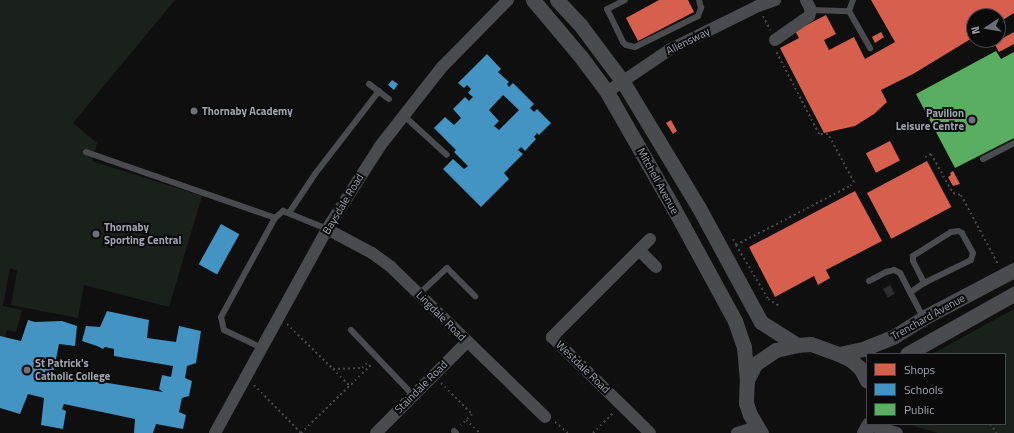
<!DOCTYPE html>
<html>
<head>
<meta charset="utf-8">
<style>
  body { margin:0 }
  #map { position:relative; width:1014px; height:433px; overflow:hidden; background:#0f0f10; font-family:"Titillium Web",sans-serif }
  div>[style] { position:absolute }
  .green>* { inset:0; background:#1a201a }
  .shops>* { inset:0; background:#d6604d; transform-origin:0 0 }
  .schools>* { inset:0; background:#4393c3; transform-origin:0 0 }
  .public>* { inset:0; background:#5aae61 }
  .building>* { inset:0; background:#2e2e30; transform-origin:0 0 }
  .path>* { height:2px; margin-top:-1px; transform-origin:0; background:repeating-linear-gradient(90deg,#45474a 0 2px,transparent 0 5px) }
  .service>* { height:6px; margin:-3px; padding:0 3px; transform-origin:3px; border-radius:3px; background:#4a4b4f }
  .minor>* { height:12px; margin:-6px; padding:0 6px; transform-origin:6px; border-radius:6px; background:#4a4b4f }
  .tertiary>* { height:15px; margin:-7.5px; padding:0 7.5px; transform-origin:7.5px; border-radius:7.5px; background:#4a4b4f }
  .dots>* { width:11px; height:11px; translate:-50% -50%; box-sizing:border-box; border:2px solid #0a0a0b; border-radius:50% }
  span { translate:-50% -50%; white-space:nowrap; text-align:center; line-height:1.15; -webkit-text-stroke:4px #0a0a0b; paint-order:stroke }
  .street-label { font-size:11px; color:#a0a5b1 }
  .poi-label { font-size:11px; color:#a0a5b1; font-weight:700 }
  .left { translate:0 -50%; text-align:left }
  .right { translate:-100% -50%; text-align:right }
  .legend { position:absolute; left:866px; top:353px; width:140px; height:72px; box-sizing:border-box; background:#0a0a0b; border:1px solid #46484d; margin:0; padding:5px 7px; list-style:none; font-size:12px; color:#a0a5b1 }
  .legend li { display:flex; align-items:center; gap:8px; height:20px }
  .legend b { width:20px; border:1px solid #46484d }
  .north { position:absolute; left:966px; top:8px; width:40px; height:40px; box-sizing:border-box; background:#0a0a0b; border:1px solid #46484d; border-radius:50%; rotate:258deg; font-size:11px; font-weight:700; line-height:16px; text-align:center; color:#a0a5b1 }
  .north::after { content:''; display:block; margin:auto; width:14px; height:18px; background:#6d7079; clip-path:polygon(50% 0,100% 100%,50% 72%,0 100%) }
</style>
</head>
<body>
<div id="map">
  <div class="green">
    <div style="clip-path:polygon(0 0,175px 0,73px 123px,97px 143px,92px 161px,202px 196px,169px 307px,84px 285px,78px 318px,11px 305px,17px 271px,10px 268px,3px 306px,22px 310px,16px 332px,7px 330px,5px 338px,0 337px)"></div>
    <div style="clip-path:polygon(1014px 309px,1014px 433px,938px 433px,911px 425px,1005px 424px,1005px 354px,932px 354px)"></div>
  </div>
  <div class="shops">
    <div style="clip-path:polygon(659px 0,688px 0,694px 12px,638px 41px,626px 18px)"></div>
    <div style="clip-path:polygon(871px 0,1014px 0,1014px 13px,998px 23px,998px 16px,974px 16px,974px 37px,913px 74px,881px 90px,887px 102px,874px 114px,855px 126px,824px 133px,780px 48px,799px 38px,795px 31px,826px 15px,836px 34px,824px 40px,829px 50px,854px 37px,865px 59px,895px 42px)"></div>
    <div style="clip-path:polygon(881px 32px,884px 37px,875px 43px,872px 37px)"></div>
    <div style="clip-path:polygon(1014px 32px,1014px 44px,999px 52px,994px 43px)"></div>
    <div style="clip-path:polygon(671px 120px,677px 131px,673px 134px,666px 123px)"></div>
    <div style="left:890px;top:141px;width:22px;height:27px;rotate:63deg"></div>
    <div style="left:927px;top:161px;width:52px;height:68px;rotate:62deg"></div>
    <div style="clip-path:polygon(953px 171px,960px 184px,953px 186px,948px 177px,951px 175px,950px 173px)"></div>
    <div style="clip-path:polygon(855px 191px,882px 241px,826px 270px,830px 278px,818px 285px,814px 276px,775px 297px,749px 247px)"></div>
  </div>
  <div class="schools">
    <div style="clip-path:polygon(evenodd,487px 54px,501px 69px,498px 72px,509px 82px,507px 84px,509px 87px,513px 83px,534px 104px,530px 108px,534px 112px,537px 109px,551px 123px,539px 135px,537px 133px,534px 137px,536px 139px,525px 151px,521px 147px,518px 150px,523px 154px,504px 173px,509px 179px,481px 207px,443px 169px,453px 159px,464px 169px,468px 166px,454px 152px,456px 150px,434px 128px,445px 117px,454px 125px,461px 118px,453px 109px,465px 97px,469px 101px,473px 97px,468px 93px,471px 89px,467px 85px,464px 88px,458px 83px,487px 54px,503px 95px,519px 110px,499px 130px,494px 126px,499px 121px,489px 110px,503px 95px)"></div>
    <div style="clip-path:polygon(392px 80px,398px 84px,394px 90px,388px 85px)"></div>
    <div style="left:221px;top:224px;width:21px;height:46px;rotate:29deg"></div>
    <div style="clip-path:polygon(107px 311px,149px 320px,147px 338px,176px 342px,179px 326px,201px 331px,196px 363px,187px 366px,185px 378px,192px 381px,189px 396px,182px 398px,179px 412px,186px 415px,183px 429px,156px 424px,153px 433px,134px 433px,135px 419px,64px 404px,62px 409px,66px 411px,63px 429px,41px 425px,44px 398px,28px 394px,20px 414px,0 408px,0 336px,21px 341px,28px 320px,35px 322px,62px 321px,77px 326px,75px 346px,59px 344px,53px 374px,163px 392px,159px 389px,162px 375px,171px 377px,173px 366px,114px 356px,114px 349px,105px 347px,103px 349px,97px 346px,82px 341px,86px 326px,100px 327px)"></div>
  </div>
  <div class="public">
    <div style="clip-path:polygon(996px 51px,1001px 59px,1014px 52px,1014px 138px,955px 168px,916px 94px)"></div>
  </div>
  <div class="building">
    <div style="left:890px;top:285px;width:10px;height:8px;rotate:61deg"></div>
  </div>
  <div class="path">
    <div style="left:763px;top:16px;width:16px;rotate:63deg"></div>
    <div style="left:925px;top:157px;width:7px;rotate:-27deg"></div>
    <div style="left:931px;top:154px;width:45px;rotate:60.6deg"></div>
    <div style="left:953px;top:193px;width:8px;rotate:14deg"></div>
    <div style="left:961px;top:195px;width:78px;rotate:61.8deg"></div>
    <div style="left:733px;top:239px;width:7px;rotate:63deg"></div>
    <div style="left:736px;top:245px;width:128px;rotate:-27.4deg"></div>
    <div style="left:850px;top:186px;width:6px;rotate:-45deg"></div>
    <div style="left:854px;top:182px;width:55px;rotate:-118.4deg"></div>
    <div style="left:828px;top:134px;width:9px;rotate:180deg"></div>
    <div style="left:819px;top:134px;width:93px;rotate:-117.4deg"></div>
    <div style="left:736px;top:245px;width:63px;rotate:59.3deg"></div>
    <div style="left:768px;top:299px;width:13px;rotate:32deg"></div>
    <div style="left:287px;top:324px;width:64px;rotate:44.4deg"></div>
    <div style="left:333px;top:369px;width:29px;rotate:-2deg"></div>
    <div style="left:362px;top:368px;width:10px;rotate:-45deg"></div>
    <div style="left:333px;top:369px;width:23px;rotate:45deg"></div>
    <div style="left:441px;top:383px;width:44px;rotate:45deg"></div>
    <div style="left:472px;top:414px;width:16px;rotate:135deg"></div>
    <div style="left:254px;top:385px;width:67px;rotate:45.6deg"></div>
    <div style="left:301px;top:433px;width:99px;rotate:-44.2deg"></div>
    <div style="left:466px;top:420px;width:19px;rotate:43deg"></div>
    <div style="left:555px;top:422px;width:17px;rotate:40deg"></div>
    <div style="left:990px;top:424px;width:11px;rotate:52deg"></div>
    <div style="left:593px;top:433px;width:28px;rotate:-45deg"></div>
  </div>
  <div class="service">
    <div style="left:625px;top:0;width:20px;rotate:153deg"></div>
    <div style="left:607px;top:9px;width:37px;rotate:64deg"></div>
    <div style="left:623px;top:42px;width:4px;rotate:45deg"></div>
    <div style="left:626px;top:45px;width:9px;rotate:13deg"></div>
    <div style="left:635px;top:47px;width:70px;rotate:-26.2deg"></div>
    <div style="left:698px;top:16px;width:9px;rotate:-69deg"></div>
    <div style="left:701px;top:8px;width:8px;rotate:-104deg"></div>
    <div style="left:811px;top:10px;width:38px;rotate:2deg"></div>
    <div style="left:849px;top:11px;width:43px;rotate:60.4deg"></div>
    <div style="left:849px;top:11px;width:12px;rotate:-70deg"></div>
    <div style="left:369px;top:84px;width:25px;rotate:37deg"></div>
    <div style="left:403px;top:115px;width:59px;rotate:42.3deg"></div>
    <div style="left:86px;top:152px;width:200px;rotate:19.2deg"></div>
    <div style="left:983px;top:159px;width:35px;rotate:-27deg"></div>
    <div style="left:289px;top:213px;width:47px;rotate:-56.3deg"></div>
    <div style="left:315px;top:174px;width:105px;rotate:-52.4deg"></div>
    <div style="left:869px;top:281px;width:19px;rotate:-28deg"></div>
    <div style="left:886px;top:272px;width:8px;rotate:-14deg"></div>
    <div style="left:894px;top:270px;width:7px;rotate:27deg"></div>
    <div style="left:900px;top:273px;width:50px;rotate:62.4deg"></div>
    <div style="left:911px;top:292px;width:16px;rotate:-35deg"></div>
    <div style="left:924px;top:283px;width:52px;rotate:-26.1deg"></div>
    <div style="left:971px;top:260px;width:7px;rotate:-74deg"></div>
    <div style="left:973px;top:253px;width:23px;rotate:-119deg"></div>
    <div style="left:962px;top:233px;width:4px;rotate:-153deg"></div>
    <div style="left:958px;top:231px;width:7px;rotate:172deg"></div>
    <div style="left:951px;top:232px;width:45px;rotate:147.7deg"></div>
    <div style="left:913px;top:256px;width:5px;rotate:90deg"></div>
    <div style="left:913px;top:261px;width:25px;rotate:63deg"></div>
    <div style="left:419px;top:294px;width:38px;rotate:-43deg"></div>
    <div style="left:447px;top:268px;width:40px;rotate:45deg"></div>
    <div style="left:351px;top:330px;width:90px;rotate:46.4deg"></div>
    <div style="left:262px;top:348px;width:42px;rotate:-154.7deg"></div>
    <div style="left:224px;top:330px;width:13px;rotate:-103deg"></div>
    <div style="left:221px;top:317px;width:113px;rotate:-61.4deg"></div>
    <div style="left:275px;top:218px;width:11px;rotate:-41deg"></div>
    <div style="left:283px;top:211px;width:48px;rotate:22.2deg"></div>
    <div style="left:454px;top:431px;width:3px;rotate:45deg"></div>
  </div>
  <div class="minor">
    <div style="left:775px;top:40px;width:42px;rotate:-35.2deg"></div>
    <div style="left:809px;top:16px;width:6px;rotate:-72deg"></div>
    <div style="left:811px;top:10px;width:11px;rotate:-117deg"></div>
    <div style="left:607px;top:92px;width:75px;rotate:-34.1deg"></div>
    <div style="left:669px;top:50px;width:99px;rotate:-26.3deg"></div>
    <div style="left:758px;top:6px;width:18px;rotate:-19deg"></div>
    <div style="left:327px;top:229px;width:51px;rotate:28.1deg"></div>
    <div style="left:372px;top:253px;width:24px;rotate:36deg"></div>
    <div style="left:391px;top:267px;width:215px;rotate:44.2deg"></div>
    <div style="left:650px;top:239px;width:139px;rotate:135deg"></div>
    <div style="left:552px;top:337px;width:137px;rotate:44.4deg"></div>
    <div style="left:639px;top:250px;width:24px;rotate:45deg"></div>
    <div style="left:869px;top:425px;width:29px;rotate:16deg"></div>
    <div style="left:215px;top:433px;width:233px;rotate:-61.2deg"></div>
    <div style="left:327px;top:229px;width:98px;rotate:-57.4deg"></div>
    <div style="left:380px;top:146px;width:100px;rotate:-51.9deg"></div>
    <div style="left:442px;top:67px;width:94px;rotate:-45.4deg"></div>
    <div style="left:376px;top:433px;width:129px;rotate:-45deg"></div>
    <div style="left:737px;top:433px;width:21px;rotate:-17deg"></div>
  </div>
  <div class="tertiary">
    <div style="left:533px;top:0;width:75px;rotate:49.9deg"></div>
    <div style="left:581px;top:57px;width:44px;rotate:53.4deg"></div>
    <div style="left:607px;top:92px;width:135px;rotate:60.2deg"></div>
    <div style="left:674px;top:209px;width:128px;rotate:61.4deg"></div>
    <div style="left:735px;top:321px;width:28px;rotate:71deg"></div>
    <div style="left:744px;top:347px;width:33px;rotate:85deg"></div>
    <div style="left:557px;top:0;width:35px;rotate:47deg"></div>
    <div style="left:581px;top:26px;width:70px;rotate:53.1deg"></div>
    <div style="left:623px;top:82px;width:147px;rotate:58.9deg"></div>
    <div style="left:699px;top:208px;width:130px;rotate:61.5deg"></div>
    <div style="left:761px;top:322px;width:43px;rotate:32.6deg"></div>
    <div style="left:839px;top:354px;width:25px;rotate:-12deg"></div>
    <div style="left:863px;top:349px;width:32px;rotate:-22deg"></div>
    <div style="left:893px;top:337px;width:36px;rotate:-32deg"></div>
    <div style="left:923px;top:318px;width:103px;rotate:-27.8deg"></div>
    <div style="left:907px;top:354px;width:123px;rotate:-29.3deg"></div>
    <div style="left:761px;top:433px;width:21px;rotate:-121deg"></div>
    <div style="left:750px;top:415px;width:13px;rotate:-108deg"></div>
    <div style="left:746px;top:403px;width:23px;rotate:-88deg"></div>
    <div style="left:747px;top:380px;width:18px;rotate:-63deg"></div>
    <div style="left:755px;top:364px;width:25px;rotate:-34deg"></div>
    <div style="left:776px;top:350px;width:22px;rotate:-13deg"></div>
    <div style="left:797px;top:345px;width:14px;rotate:-4deg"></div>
    <div style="left:811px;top:344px;width:30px;rotate:20deg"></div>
    <div style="left:839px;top:354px;width:13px;rotate:27deg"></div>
    <div style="left:851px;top:360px;width:13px;rotate:42deg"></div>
    <div style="left:861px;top:369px;width:13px;rotate:63deg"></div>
    <div style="left:864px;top:433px;width:10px;rotate:-61deg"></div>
  </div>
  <div class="dots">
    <div style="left:194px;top:111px;background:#6d7079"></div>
    <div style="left:972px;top:120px;background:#6d7079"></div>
    <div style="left:96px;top:234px;background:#6d7079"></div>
    <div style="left:27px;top:370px;background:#6d7079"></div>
  </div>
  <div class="street-label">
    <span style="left:688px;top:41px;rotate:-27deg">Allensway</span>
    <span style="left:658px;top:181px;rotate:61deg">Mitchell Avenue</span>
    <span style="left:343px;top:204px;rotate:-59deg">Baysdale Road</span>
    <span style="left:441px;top:316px;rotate:45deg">Lingdale Road</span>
    <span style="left:928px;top:317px;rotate:-29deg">Trenchard Avenue</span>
    <span style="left:583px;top:367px;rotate:44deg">Westdale Road</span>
    <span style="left:421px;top:387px;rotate:-45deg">Staindale Road</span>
  </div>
  <div class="poi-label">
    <span class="left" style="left:202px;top:111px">Thornaby Academy</span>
    <span class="right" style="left:964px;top:120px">Pavilion<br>Leisure Centre</span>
    <span class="left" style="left:104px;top:234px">Thornaby<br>Sporting Central</span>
    <span class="left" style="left:35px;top:370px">St Patrick's<br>Catholic College</span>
  </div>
  <ul class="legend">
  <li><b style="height:11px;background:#d6604d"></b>Shops</li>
  <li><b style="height:11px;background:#4393c3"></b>Schools</li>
  <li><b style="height:11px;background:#5aae61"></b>Public</li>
  </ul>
  <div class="north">N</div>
</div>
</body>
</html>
